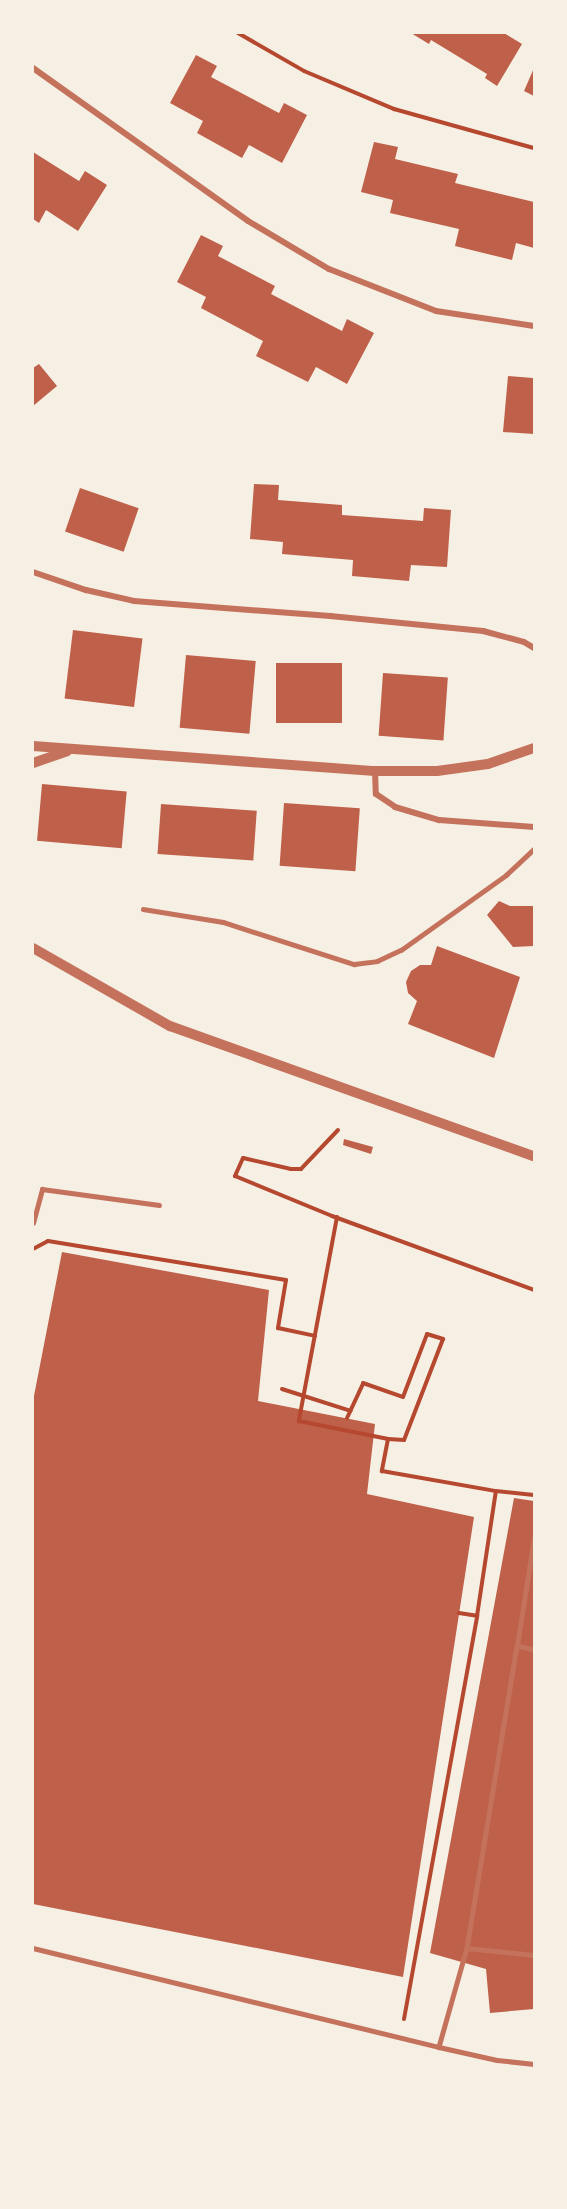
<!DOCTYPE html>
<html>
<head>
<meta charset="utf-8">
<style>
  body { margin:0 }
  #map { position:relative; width:567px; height:2209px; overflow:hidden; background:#f6efe4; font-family:"Space Grotesk",sans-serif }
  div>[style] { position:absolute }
  .building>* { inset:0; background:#bf614a; transform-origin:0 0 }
  .path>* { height:4px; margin:-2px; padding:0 2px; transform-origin:2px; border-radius:2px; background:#b5482f }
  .service>* { height:4.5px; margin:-2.25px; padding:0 2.25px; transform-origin:2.25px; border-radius:2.25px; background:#c5725c }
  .minor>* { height:6px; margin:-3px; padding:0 3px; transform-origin:3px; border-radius:3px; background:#c5725c }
  .tertiary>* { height:10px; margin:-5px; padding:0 5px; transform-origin:5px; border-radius:5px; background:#c5725c }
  span { translate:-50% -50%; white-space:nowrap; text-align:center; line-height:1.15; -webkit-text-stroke:5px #f6efe4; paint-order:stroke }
  .frame { position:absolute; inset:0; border:34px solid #f6efe4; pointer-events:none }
</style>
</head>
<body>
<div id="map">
  <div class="building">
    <div style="clip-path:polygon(411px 33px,504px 33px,522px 44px,497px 86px,485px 78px,487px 74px,431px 40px,429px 44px)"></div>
    <div style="clip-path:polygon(196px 55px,217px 66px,211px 77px,279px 113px,284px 103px,307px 115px,282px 163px,249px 145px,242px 158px,197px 133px,203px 121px,170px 103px)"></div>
    <div style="clip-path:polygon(534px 68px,534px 96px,524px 91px)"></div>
    <div style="clip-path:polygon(374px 142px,398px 147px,395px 159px,458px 174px,455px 183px,534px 202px,534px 248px,516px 243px,512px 260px,455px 246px,459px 229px,390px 213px,393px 200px,361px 192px)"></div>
    <div style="clip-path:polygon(33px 152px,79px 181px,85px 171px,107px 185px,78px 231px,46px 210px,39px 223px,33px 219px)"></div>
    <div style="clip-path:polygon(201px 235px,223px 246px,218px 256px,275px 286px,271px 294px,342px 331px,347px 319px,374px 333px,347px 384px,316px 367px,308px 382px,256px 356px,263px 341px,201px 308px,206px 297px,177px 282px)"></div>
    <div style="clip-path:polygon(39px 364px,57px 386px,33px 406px,33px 368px)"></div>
    <div style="clip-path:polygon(508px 376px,533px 378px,534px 434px,503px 432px)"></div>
    <div style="clip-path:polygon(254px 484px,279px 485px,278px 500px,342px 505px,342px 515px,423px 521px,424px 508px,451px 510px,447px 567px,411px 565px,409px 581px,352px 576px,353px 560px,282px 554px,283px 542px,250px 539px)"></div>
    <div style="left:80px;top:488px;width:62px;height:46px;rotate:19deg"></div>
    <div style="left:73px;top:630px;width:70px;height:69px;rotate:7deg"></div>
    <div style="left:186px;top:655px;width:70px;height:73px;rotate:5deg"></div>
    <div style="left:276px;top:663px;width:66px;height:60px"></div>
    <div style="left:383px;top:673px;width:65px;height:63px;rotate:4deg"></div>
    <div style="left:42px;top:784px;width:85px;height:57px;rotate:5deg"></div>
    <div style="left:284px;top:803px;width:76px;height:63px;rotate:4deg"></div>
    <div style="left:161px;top:804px;width:96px;height:50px;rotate:4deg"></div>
    <div style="clip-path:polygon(499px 901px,510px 906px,534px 906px,534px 946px,513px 947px,487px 915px)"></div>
    <div style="clip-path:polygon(437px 946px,520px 977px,494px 1058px,408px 1024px,417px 1001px,408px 993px,406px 982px,411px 971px,420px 965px,431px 965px)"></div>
    <div style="clip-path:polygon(344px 1139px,373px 1147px,371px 1154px,343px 1145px)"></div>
    <div style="clip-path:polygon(62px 1252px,269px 1290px,258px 1401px,375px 1424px,367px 1494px,474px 1517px,403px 1977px,33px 1904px,33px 1401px)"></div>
    <div style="clip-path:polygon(514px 1498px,534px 1501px,534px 2009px,490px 2013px,486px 1969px,430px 1953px)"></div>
  </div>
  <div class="path">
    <div style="left:238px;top:33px;width:76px;rotate:29.9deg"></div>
    <div style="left:304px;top:71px;width:98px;rotate:22.9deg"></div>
    <div style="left:394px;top:109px;width:145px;rotate:15.6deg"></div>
    <div style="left:338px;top:1130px;width:54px;rotate:133.5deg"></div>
    <div style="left:301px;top:1169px;width:10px;rotate:180deg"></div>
    <div style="left:291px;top:1169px;width:49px;rotate:-167.1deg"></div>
    <div style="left:243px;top:1158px;width:20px;rotate:114deg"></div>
    <div style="left:235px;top:1176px;width:105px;rotate:22.4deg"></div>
    <div style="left:332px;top:1216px;width:215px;rotate:20.1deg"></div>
    <div style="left:337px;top:1217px;width:208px;rotate:100.6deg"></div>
    <div style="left:299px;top:1421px;width:91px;rotate:11.4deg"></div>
    <div style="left:388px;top:1439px;width:33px;rotate:101deg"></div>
    <div style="left:382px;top:1471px;width:116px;rotate:10deg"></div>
    <div style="left:33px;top:1249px;width:17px;rotate:-28deg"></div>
    <div style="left:48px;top:1241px;width:241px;rotate:9.3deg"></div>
    <div style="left:286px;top:1280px;width:49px;rotate:99.5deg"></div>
    <div style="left:278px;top:1328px;width:38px;rotate:12deg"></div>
    <div style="left:282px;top:1389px;width:72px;rotate:17.7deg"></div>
    <div style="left:347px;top:1418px;width:38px;rotate:-65deg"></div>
    <div style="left:363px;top:1383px;width:42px;rotate:19.3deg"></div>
    <div style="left:403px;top:1397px;width:67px;rotate:-69.1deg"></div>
    <div style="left:427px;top:1334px;width:17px;rotate:17deg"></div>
    <div style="left:443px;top:1339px;width:108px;rotate:111.1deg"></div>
    <div style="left:404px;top:1440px;width:16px;rotate:-176deg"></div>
    <div style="left:459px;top:1613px;width:18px;rotate:9deg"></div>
    <div style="left:477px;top:1616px;width:126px;rotate:-81.4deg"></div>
    <div style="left:496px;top:1491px;width:38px;rotate:6deg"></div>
    <div style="left:404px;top:2019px;width:410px;rotate:-79.7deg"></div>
  </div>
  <div class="service">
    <div style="left:143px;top:909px;width:81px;rotate:9.2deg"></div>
    <div style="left:223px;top:922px;width:138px;rotate:17.8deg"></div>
    <div style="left:354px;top:964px;width:23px;rotate:-7deg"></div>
    <div style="left:377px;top:961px;width:26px;rotate:-25deg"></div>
    <div style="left:401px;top:950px;width:129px;rotate:-35.5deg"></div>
    <div style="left:506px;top:875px;width:38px;rotate:-43deg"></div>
    <div style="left:33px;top:1223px;width:35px;rotate:-75deg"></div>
    <div style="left:42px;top:1189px;width:118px;rotate:7.8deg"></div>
    <div style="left:517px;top:1646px;width:109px;rotate:-81.1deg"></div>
    <div style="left:534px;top:1650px;width:17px;rotate:-167deg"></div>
    <div style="left:517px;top:1646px;width:306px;rotate:99.4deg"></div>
    <div style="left:467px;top:1948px;width:103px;rotate:105.8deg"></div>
    <div style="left:439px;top:2047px;width:59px;rotate:12.6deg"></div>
    <div style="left:497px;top:2060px;width:37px;rotate:6deg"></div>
    <div style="left:33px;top:1948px;width:418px;rotate:13.7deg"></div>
    <div style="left:467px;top:1948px;width:67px;rotate:6deg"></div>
  </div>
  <div class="minor">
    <div style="left:33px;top:68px;width:264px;rotate:35.4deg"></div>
    <div style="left:248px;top:221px;width:94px;rotate:30.7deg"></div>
    <div style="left:329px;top:269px;width:115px;rotate:21.4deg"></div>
    <div style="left:436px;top:311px;width:99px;rotate:8.7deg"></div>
    <div style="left:33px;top:572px;width:56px;rotate:18.8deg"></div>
    <div style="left:86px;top:590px;width:49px;rotate:12.9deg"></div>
    <div style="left:134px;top:601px;width:197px;rotate:4.4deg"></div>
    <div style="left:330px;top:616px;width:154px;rotate:5.6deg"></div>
    <div style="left:483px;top:631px;width:42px;rotate:15deg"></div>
    <div style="left:524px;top:642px;width:12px;rotate:31deg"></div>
    <div style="left:375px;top:771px;width:23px;rotate:88deg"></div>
    <div style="left:376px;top:794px;width:23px;rotate:34deg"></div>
    <div style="left:395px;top:807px;width:46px;rotate:16.5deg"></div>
    <div style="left:439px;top:820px;width:95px;rotate:4.2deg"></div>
  </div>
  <div class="tertiary">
    <div style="left:33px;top:746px;width:343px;rotate:4.2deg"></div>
    <div style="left:375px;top:771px;width:62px"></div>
    <div style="left:437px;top:771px;width:51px;rotate:-7.8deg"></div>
    <div style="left:488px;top:764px;width:49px;rotate:-19.2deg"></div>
    <div style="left:33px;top:763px;width:36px;rotate:-19deg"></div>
    <div style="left:33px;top:948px;width:158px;rotate:29.7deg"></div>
    <div style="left:170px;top:1026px;width:387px;rotate:19.7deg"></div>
  </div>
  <div class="frame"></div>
</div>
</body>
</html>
